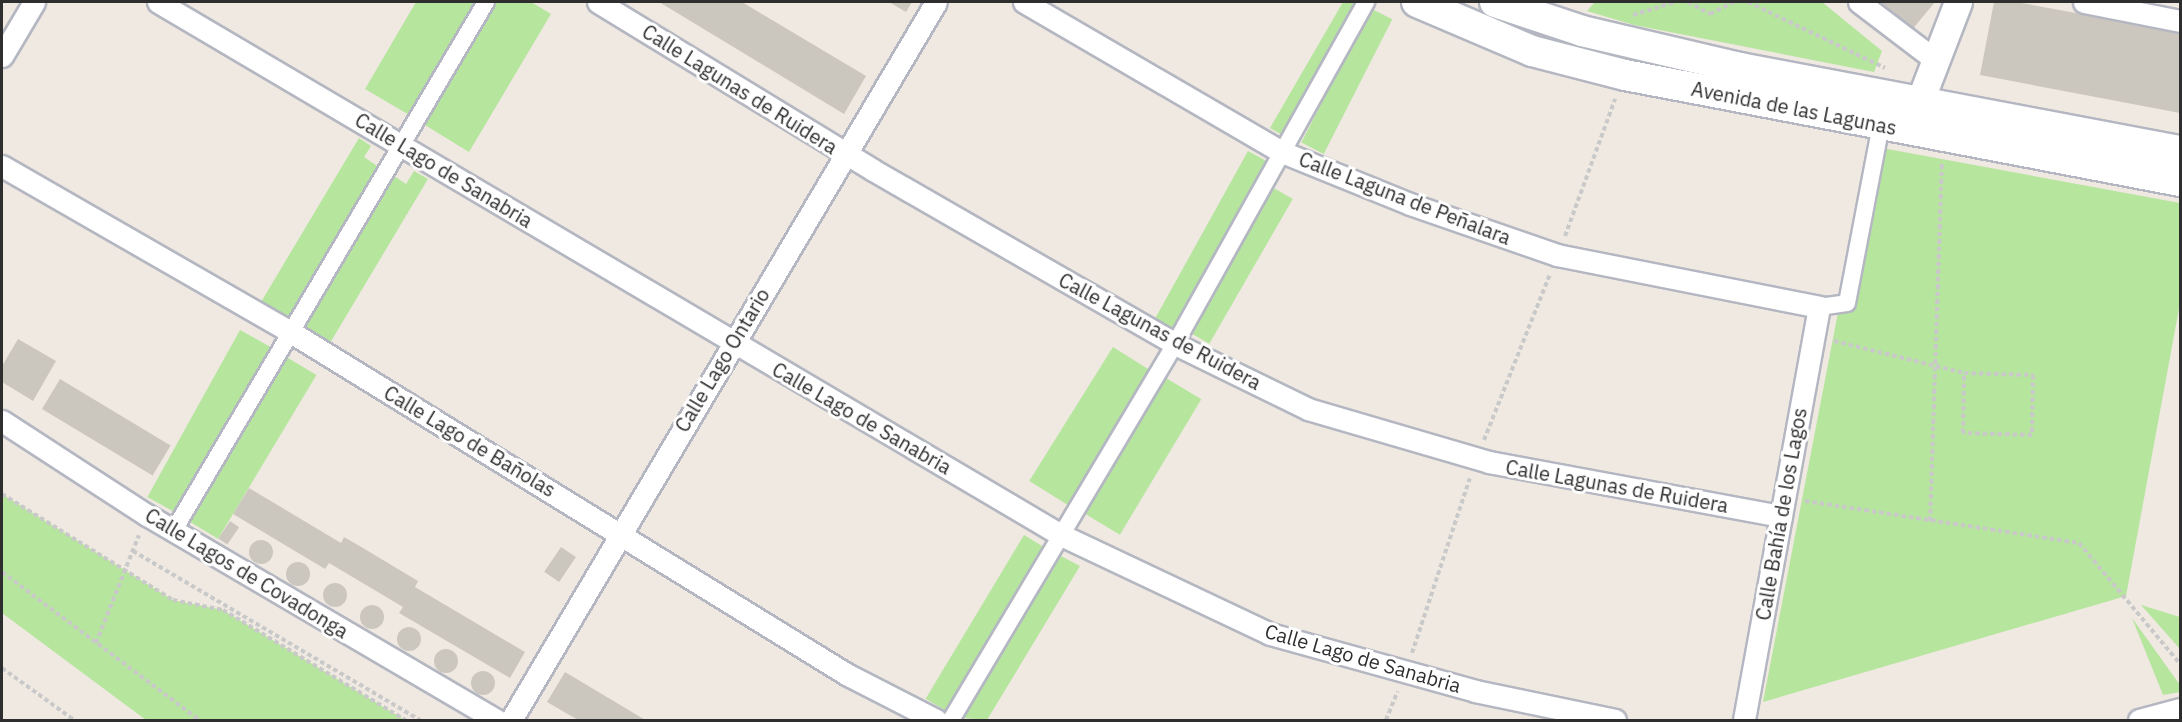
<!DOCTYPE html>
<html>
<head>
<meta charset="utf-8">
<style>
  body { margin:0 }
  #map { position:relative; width:2182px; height:722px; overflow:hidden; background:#efe9e1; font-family:"IBM Plex Sans",sans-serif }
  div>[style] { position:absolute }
  .green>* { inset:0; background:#b6e59e; transform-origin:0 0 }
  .building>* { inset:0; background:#cbc7bf; transform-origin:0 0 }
  .round { border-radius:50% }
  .path>* { height:4px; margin-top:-2px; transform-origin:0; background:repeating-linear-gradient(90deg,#c9c9c9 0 4.5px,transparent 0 7.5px) }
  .roads { filter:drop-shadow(2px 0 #b4b7c1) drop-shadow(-2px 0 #b4b7c1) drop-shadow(0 2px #b4b7c1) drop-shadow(0 -2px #b4b7c1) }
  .pedestrian>* { height:16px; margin:-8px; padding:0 8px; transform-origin:8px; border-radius:8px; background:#fff }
  .minor>* { height:21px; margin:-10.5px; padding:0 10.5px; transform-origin:10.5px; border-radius:10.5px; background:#fff }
  .tertiary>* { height:27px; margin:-13.5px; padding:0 13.5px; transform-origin:13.5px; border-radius:13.5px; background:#fff }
  .secondary>* { height:30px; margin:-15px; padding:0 15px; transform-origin:15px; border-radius:15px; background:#fff }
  span { translate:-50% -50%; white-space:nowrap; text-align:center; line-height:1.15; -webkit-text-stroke:6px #fff; paint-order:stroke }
  .street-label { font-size:20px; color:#2e2e2e }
  .frame { position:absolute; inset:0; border:3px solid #2e2e2e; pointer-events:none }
</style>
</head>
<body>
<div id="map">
  <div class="green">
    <div style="clip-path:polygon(416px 2px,477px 2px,411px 116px,365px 89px)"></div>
    <div style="clip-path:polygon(493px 2px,531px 2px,551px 14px,469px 152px,420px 122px)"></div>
    <div style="clip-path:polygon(1343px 2px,1358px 2px,1284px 136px,1270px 128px)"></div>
    <div style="clip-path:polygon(1595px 2px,1822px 2px,1882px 51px,1874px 72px,1634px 25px,1587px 11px)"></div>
    <div style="left:1370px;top:8px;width:25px;height:151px;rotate:27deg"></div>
    <div style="clip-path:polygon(359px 138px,371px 146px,364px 157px,380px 168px,290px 320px,261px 302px)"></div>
    <div style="clip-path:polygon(1882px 148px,2180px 203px,2180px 303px,2126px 596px,1763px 702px,1840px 302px)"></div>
    <div style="left:1248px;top:151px;width:25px;height:193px;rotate:29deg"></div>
    <div style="clip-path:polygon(414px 171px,428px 179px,330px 343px,300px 325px,390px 173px,406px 184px)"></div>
    <div style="left:1272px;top:187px;width:24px;height:167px;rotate:30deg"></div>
    <div style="left:240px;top:330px;width:39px;height:191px;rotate:29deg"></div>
    <div style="left:1113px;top:347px;width:46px;height:158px;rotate:32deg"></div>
    <div style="left:283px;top:355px;width:39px;height:191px;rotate:31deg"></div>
    <div style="left:1161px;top:375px;width:47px;height:158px;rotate:31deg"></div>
    <div style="clip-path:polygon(2px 494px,173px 600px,223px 610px,405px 720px,146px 720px,2px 613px)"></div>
    <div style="left:1024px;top:535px;width:26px;height:191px;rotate:31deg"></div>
    <div style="clip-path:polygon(1057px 554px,1080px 566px,987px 720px,962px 718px)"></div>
    <div style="clip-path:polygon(2141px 605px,2180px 617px,2180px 649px)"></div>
    <div style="clip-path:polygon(2132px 618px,2180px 685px,2180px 692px,2163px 695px)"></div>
  </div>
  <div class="building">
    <div style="clip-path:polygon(659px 2px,742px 2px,866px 76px,844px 114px)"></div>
    <div style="clip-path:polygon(889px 2px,912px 2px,906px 12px)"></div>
    <div style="clip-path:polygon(1875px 2px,1935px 2px,1911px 31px)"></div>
    <div style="clip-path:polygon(1994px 2px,2016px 2px,2180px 32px,2180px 113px,1980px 75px)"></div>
    <div style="clip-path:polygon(18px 339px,56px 361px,33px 401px,2px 382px,2px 366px)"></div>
    <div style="left:60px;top:379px;width:129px;height:35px;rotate:31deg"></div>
    <div style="clip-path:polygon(249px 488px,341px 543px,344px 537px,363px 548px,418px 581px,415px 587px,525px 652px,510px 678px,399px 613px,403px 607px,329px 563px,325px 569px,233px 514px)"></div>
    <div style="left:230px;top:521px;width:11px;height:21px;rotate:34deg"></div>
    <div class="round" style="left:249px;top:540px;width:24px;height:24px"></div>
    <div style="left:561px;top:547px;width:18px;height:30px;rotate:34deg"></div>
    <div class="round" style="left:286px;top:562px;width:24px;height:24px"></div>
    <div class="round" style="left:323px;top:583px;width:24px;height:24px"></div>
    <div class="round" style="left:360px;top:605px;width:24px;height:24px"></div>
    <div class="round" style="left:397px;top:627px;width:24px;height:24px"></div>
    <div class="round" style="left:434px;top:649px;width:24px;height:24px"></div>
    <div class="round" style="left:471px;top:671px;width:24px;height:24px"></div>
    <div style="clip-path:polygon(565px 672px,642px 718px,646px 720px,578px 720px,547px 702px)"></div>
  </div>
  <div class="path">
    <div style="left:1688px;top:2px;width:25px;rotate:29deg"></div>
    <div style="left:1710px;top:14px;width:27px;rotate:-27deg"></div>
    <div style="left:1748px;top:2px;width:152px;rotate:25.7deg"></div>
    <div style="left:1633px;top:15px;width:44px;rotate:-17.2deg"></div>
    <div style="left:1565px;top:236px;width:146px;rotate:-69.9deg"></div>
    <div style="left:1834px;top:341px;width:134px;rotate:13.8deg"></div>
    <div style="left:1964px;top:373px;width:69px;rotate:1.7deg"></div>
    <div style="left:2033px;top:375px;width:60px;rotate:91deg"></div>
    <div style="left:2032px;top:435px;width:69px;rotate:-178.3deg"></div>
    <div style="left:1963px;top:433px;width:60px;rotate:-89deg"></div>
    <div style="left:1484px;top:440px;width:179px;rotate:-68.3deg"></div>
    <div style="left:2px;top:494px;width:201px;rotate:31.8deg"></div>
    <div style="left:173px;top:600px;width:51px;rotate:11.3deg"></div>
    <div style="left:223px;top:610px;width:213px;rotate:31.1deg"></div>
    <div style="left:1805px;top:501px;width:277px;rotate:8.7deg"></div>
    <div style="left:2079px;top:543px;width:158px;rotate:50.1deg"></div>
    <div style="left:1930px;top:521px;width:360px;rotate:-88.1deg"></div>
    <div style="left:133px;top:551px;width:333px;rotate:30.5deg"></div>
    <div style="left:2px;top:572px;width:246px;rotate:36.9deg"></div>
    <div style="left:96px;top:643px;width:116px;rotate:-68.3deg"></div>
    <div style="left:1412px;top:653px;width:184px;rotate:-71.7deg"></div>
    <div style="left:2px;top:668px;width:89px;rotate:35.8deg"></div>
    <div style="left:1386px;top:720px;width:31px;rotate:-68deg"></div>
  </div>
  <div class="roads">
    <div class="pedestrian">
      <div style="left:1819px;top:307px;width:28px;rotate:-8deg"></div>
      <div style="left:1847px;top:303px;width:181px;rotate:-79.2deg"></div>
      <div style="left:174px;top:530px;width:613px;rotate:-59.42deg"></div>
      <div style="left:951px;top:720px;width:438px;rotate:-59.2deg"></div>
      <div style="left:1175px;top:344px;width:392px;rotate:-60.8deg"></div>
    </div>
    <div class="minor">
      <div style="left:158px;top:2px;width:1049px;rotate:30.55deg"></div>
      <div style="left:1061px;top:535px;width:231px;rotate:25.3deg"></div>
      <div style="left:1270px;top:634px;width:213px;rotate:15.5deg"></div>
      <div style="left:1475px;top:691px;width:143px;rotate:11.7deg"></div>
      <div style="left:598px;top:2px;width:322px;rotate:31.4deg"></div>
      <div style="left:873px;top:170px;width:349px;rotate:29.9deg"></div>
      <div style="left:1175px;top:344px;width:148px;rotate:26deg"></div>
      <div style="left:1308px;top:409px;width:189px;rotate:16.3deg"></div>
      <div style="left:1489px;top:462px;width:297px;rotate:10.5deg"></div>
      <div style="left:1024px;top:2px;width:298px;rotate:30.2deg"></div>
      <div style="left:1282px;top:152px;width:138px;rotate:22.1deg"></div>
      <div style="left:1410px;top:204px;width:156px;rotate:19.1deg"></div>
      <div style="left:1557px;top:255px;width:267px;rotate:11.2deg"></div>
      <div style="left:1819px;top:307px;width:420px;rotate:100.3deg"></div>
      <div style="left:1859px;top:2px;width:94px;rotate:37.2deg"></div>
      <div style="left:2084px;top:2px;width:98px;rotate:11.2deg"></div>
      <div style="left:2px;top:56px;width:63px;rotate:-59.3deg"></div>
      <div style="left:2px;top:166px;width:331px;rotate:29.9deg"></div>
      <div style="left:289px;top:331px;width:656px;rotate:31.61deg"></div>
      <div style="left:848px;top:675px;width:99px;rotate:27.1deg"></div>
      <div style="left:2px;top:421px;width:173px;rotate:33deg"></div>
      <div style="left:147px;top:515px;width:406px;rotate:30.4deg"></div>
      <div style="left:511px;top:720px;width:834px;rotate:-59.38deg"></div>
      <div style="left:2139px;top:720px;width:42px;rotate:-15deg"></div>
    </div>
    <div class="tertiary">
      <div style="left:1920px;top:101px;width:106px;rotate:-69deg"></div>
    </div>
    <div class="secondary">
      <div style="left:1417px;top:2px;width:125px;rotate:23.1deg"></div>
      <div style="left:1532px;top:51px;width:96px;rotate:14.5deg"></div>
      <div style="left:1625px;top:75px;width:565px;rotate:10.81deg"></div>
      <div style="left:1495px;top:2px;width:92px;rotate:18.4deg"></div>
      <div style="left:1582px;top:31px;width:162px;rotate:13.2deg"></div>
      <div style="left:1740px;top:68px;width:448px;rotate:10.7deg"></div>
    </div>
  </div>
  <div class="street-label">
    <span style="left:740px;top:89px;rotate:32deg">Calle Lagunas de Ruidera</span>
    <span style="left:1794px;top:108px;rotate:11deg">Avenida de las Lagunas</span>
    <span style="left:444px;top:170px;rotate:31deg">Calle Lago de Sanabria</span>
    <span style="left:1405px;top:198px;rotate:21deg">Calle Laguna de Peñalara</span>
    <span style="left:1160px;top:331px;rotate:28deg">Calle Lagunas de Ruidera</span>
    <span style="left:722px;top:360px;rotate:-59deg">Calle Lago Ontario</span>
    <span style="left:862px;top:418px;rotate:30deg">Calle Lago de Sanabria</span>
    <span style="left:470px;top:441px;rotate:31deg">Calle Lago de Bañolas</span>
    <span style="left:1617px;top:486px;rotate:10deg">Calle Lagunas de Ruidera</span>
    <span style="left:1781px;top:514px;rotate:-80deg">Calle Bahía de los Lagos</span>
    <span style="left:247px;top:573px;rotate:31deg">Calle Lagos de Covadonga</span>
    <span style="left:1363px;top:658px;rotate:16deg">Calle Lago de Sanabria</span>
  </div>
  <div class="frame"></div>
</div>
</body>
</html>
